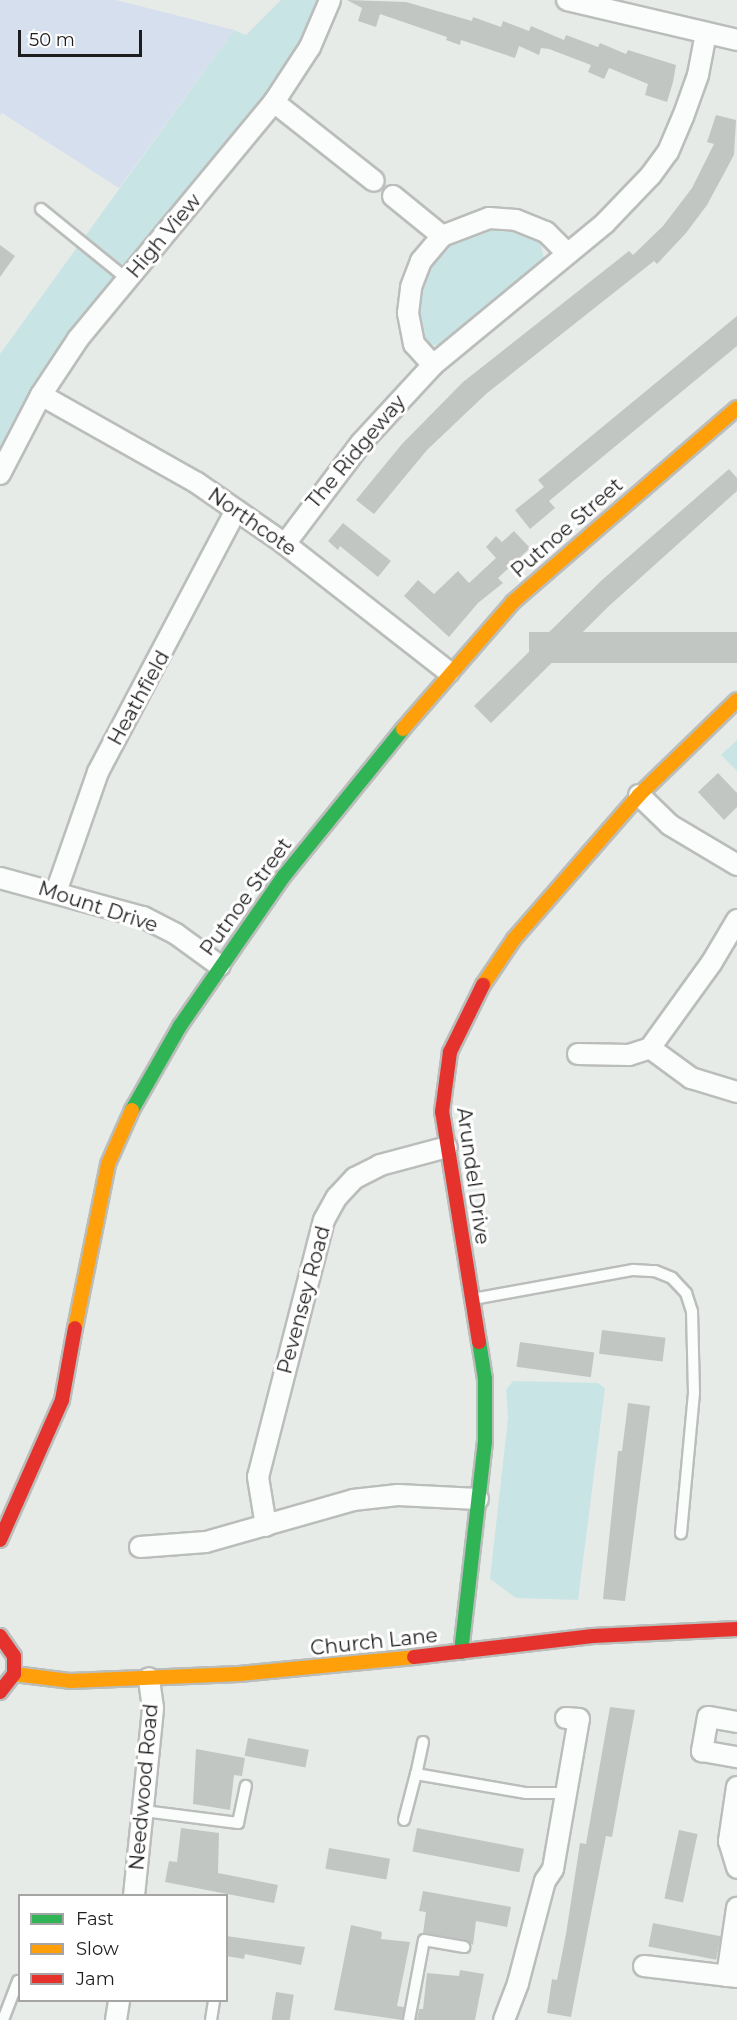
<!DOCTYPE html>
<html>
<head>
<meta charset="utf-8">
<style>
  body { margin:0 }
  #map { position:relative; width:737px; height:2020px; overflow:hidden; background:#e7ebe8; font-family:Montserrat,sans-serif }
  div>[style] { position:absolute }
  .grass>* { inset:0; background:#c9e4e5 }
  .park>* { inset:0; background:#d5dfee }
  .building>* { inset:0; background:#c2c6c3; transform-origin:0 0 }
  .roads { filter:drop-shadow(2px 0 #bbbdbb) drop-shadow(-2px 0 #bbbdbb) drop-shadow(0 2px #bbbdbb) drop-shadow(0 -2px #bbbdbb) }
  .lane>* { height:10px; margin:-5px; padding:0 5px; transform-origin:5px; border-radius:5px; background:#fbfcfc }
  .street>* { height:20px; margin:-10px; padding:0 10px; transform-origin:10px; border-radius:10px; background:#fbfcfc }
  .fast>* { height:14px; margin:-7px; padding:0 7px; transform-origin:7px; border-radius:7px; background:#30b455 }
  .slow>* { height:14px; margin:-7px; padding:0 7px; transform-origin:7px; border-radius:7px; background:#ff9f0a }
  .jam>* { height:14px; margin:-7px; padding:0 7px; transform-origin:7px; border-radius:7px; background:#e5322d }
  span { translate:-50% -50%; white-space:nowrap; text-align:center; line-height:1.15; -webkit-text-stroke:6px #fff; paint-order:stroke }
  .street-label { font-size:20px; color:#1d1d1d }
  .legend { position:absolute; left:18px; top:1894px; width:210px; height:108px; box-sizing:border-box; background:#fff; border:2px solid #a5a5a5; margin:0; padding:8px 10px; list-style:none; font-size:18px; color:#1d1d1d }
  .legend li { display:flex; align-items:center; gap:12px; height:30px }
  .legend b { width:30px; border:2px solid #a5a5a5 }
  .scale { position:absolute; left:18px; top:30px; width:124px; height:27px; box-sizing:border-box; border:3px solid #1d1d1d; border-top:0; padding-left:8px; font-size:18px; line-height:21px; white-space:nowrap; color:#1d1d1d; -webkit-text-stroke:4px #fff; paint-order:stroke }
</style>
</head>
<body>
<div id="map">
  <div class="grass">
    <div style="clip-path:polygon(281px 0,321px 0,311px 28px,258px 106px,138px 251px,39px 383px,0 454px,0 354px,234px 30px,246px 35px)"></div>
    <div style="clip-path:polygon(490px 225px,516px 228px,539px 237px,544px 259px,534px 273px,448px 344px,433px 345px,420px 338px,414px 316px,425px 268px,446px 245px)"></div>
    <div style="clip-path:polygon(737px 740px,737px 771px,721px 755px)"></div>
    <div style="clip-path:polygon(513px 1381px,598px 1383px,605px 1388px,578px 1600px,516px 1598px,490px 1579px,508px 1418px,506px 1390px)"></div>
  </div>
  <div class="park">
    <div style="clip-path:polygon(0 0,116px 0,234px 30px,119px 188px,2px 113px,0 116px)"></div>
  </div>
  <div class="building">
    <div style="clip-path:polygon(347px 0,406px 2px,472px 21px,473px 17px,501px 27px,503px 21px,529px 31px,531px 26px,564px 40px,566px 35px,598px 47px,600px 43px,626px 54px,628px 50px,676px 65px,673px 82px,667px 102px,645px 95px,648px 84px,609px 68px,604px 79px,588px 72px,591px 65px,549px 49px,541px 48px,539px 55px,519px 46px,515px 58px,461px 40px,460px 45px,446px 40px,447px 37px,380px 14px,376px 27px,358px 21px,362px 8px)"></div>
    <div style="clip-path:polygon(716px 115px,736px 120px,734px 155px,707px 205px,686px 233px,657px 264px,654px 261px,486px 394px,427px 450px,374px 514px,356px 500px,402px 444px,463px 382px,629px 251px,633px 255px,663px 226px,692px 188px,714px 144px,707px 142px)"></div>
    <div style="clip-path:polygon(0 245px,15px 256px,0 277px)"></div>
    <div style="clip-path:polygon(737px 316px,737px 346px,549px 501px,555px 508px,530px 529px,515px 510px,544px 487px,538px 480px)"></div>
    <div style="clip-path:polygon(729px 469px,737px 478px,737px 491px,609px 606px,491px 723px,474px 706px,602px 580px)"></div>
    <div style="clip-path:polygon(343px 523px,391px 561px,378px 577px,340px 546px,338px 550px,328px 541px)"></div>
    <div style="clip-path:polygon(514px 531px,530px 548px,498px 578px,503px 583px,478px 603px,449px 637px,404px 596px,418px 580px,434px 594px,458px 571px,469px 583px,496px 558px,486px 547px,496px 536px,502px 542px)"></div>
    <div style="left:737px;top:632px;width:31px;height:208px;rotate:90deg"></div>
    <div style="clip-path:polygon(718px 773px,737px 793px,737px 807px,724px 820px,698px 792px)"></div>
    <div style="left:602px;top:1330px;width:64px;height:24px;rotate:7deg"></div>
    <div style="left:520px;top:1342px;width:75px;height:25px;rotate:8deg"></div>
    <div style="clip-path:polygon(628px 1403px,650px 1406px,625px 1601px,603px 1599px,618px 1451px,622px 1451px)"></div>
    <div style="clip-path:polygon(610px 1707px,635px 1710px,612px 1837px,606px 1836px,571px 2017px,547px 2013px,552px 1979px,557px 1980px,566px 1934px,580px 1843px,586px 1844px)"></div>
    <div style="left:248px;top:1738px;width:62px;height:18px;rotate:11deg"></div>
    <div style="clip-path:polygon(196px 1749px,245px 1758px,242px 1776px,234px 1775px,230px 1810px,193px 1804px)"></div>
    <div style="clip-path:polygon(181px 1828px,219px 1833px,218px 1873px,278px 1885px,274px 1903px,165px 1882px,169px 1861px,177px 1862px)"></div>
    <div style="left:417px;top:1828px;width:109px;height:24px;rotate:11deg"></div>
    <div style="left:679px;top:1830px;width:19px;height:70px;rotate:12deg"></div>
    <div style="left:329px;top:1848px;width:62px;height:21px;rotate:10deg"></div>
    <div style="clip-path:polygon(423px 1891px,511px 1907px,507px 1927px,476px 1921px,473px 1945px,465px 1940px,423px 1933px,426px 1912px,419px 1911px)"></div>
    <div style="left:653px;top:1923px;width:69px;height:24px;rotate:11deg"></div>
    <div style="clip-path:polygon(351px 1925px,382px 1932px,381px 1939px,410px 1942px,397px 2006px,404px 2007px,402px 2020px,334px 2010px)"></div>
    <div style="clip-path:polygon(226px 1936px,305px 1947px,301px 1965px,245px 1954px,244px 1959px,226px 1956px)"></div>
    <div style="clip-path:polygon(460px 1970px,484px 1974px,475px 2020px,417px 2020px,419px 2009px,423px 2009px,427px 1973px,459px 1976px)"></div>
    <div style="left:276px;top:1992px;width:18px;height:28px;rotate:9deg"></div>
  </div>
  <div class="roads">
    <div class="lane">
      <div style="left:41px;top:209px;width:111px;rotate:39.1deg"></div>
      <div style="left:473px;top:1299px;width:163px;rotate:-10.3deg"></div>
      <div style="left:633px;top:1270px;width:22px;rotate:3deg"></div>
      <div style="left:655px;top:1271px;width:18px;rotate:22deg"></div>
      <div style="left:672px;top:1278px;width:21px;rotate:47deg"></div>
      <div style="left:686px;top:1293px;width:19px;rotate:72deg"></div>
      <div style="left:692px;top:1311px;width:82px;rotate:88.6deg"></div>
      <div style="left:694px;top:1393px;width:141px;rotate:95.3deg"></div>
      <div style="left:423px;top:1742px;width:33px;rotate:102deg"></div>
      <div style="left:416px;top:1774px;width:112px;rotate:9.8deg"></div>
      <div style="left:526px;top:1793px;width:40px"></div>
      <div style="left:144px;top:1811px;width:95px;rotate:7.3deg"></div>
      <div style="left:238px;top:1823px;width:38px;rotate:-78deg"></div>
      <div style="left:404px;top:1820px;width:48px;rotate:-75.4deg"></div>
      <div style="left:3px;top:2020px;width:42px;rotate:-69deg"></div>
      <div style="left:211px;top:2020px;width:20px;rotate:-81deg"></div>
      <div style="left:409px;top:2020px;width:81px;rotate:-79.4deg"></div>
      <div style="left:424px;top:1940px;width:41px;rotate:9.9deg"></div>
    </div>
    <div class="street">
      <div style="left:567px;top:0;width:175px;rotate:13.2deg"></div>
      <div style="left:274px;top:102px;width:127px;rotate:38.3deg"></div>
      <div style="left:393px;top:196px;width:63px;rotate:39.2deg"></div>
      <div style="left:433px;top:365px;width:28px;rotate:-132deg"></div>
      <div style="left:414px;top:344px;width:32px;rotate:-101deg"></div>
      <div style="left:408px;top:313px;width:26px;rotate:-83deg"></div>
      <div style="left:411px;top:287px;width:28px;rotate:-69deg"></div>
      <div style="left:421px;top:261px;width:33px;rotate:-50deg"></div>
      <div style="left:442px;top:236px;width:50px;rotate:-21deg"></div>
      <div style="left:489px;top:218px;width:27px;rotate:4deg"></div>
      <div style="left:516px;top:220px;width:32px;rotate:22deg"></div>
      <div style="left:546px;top:232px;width:30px;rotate:45deg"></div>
      <div style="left:41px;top:395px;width:179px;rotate:29.4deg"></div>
      <div style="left:197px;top:483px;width:107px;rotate:34.7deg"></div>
      <div style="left:285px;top:544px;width:208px;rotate:38deg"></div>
      <div style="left:0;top:474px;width:89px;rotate:-62.6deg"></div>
      <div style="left:41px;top:395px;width:67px;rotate:-56.5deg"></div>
      <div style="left:78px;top:339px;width:308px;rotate:-50.4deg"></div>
      <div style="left:274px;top:102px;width:66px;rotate:-56.8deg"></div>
      <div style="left:310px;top:47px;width:51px;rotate:-66.9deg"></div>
      <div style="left:285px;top:544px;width:126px;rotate:-53deg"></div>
      <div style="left:361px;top:443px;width:106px;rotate:-47.3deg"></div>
      <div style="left:433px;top:365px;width:223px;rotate:-39.5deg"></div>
      <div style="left:605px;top:223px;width:66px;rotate:-46.2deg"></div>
      <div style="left:651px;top:175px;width:29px;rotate:-54deg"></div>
      <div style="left:668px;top:152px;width:38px;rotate:-67deg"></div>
      <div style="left:683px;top:117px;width:45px;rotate:-70.3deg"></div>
      <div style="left:698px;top:75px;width:43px;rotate:-79.2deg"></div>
      <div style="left:639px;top:795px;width:43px;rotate:44.1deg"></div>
      <div style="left:670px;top:825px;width:78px;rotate:30.8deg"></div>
      <div style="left:0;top:878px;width:148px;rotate:15.3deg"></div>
      <div style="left:143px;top:917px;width:37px;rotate:27deg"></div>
      <div style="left:176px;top:934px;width:54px;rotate:36deg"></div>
      <div style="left:56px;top:892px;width:127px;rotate:-70.7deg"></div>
      <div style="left:98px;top:772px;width:296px;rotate:-62.2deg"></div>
      <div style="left:650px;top:1048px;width:51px;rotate:36.2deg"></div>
      <div style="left:691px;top:1078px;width:48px;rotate:16.9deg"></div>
      <div style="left:578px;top:1054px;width:51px;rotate:1.1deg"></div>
      <div style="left:629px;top:1055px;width:22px;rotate:-18deg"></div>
      <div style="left:650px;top:1048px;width:106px;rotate:-54.2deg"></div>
      <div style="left:712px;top:962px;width:49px;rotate:-59.2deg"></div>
      <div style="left:266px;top:1526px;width:50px;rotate:-99.3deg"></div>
      <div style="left:258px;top:1477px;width:265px;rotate:-75.6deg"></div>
      <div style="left:324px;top:1220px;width:26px;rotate:-61deg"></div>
      <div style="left:337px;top:1197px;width:26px;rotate:-47deg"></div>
      <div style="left:355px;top:1178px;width:28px;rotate:-27deg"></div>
      <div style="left:380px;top:1165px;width:69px;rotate:-15deg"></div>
      <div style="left:140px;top:1547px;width:66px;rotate:-4.3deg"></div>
      <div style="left:206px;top:1542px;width:153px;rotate:-15.9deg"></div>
      <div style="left:353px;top:1500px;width:45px;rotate:-6.3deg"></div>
      <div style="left:398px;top:1495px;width:80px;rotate:2.9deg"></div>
      <div style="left:737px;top:1722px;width:29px;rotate:-170deg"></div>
      <div style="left:708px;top:1717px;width:35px;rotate:100deg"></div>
      <div style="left:702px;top:1751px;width:36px;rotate:10deg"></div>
      <div style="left:737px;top:1787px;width:55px;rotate:98.4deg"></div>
      <div style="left:729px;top:1841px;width:28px;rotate:73deg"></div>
      <div style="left:134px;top:1896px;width:189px;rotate:-84.2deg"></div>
      <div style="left:153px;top:1708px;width:30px;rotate:-98deg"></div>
      <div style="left:644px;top:1966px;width:94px;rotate:6.7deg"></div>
      <div style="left:727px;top:1976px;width:69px;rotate:-81.6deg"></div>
      <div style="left:116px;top:2020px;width:20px;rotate:-81deg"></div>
      <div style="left:504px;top:2020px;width:40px;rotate:-69deg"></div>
      <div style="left:518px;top:1983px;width:106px;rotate:-75.2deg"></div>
      <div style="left:545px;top:1881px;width:14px;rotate:-56deg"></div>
      <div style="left:553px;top:1869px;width:152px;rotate:-80.2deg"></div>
      <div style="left:579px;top:1719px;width:13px;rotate:-176deg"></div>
    </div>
    <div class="fast">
      <div style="left:132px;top:1110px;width:97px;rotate:-60.3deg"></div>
      <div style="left:180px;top:1026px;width:183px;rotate:-55.3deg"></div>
      <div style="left:284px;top:876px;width:189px;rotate:-51deg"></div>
      <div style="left:461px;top:1652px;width:212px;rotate:-83.5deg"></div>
      <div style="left:485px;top:1441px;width:62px;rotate:-90deg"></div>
      <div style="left:485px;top:1379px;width:37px;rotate:-99deg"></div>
    </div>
    <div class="slow">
      <div style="left:403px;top:729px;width:168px;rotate:-49.1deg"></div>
      <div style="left:513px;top:602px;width:296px;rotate:-40.9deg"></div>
      <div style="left:483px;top:985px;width:55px;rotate:-56deg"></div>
      <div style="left:514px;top:939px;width:191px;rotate:-49deg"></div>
      <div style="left:639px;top:795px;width:136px;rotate:-44.1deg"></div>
      <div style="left:75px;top:1328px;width:167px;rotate:-78.6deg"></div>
      <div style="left:108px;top:1164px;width:59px;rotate:-66deg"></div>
      <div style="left:14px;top:1674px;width:56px;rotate:7.1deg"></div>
      <div style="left:70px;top:1681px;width:169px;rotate:-2.4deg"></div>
      <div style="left:239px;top:1674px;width:176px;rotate:-5.5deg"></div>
    </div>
    <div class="jam">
      <div style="left:479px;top:1342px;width:233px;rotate:-99.1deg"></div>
      <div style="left:442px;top:1112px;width:61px;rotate:-82.4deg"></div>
      <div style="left:450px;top:1052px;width:75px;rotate:-63.8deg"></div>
      <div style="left:0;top:1540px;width:153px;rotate:-66.1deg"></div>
      <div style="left:62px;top:1400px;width:73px;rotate:-79.8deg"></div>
      <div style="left:0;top:1636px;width:24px;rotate:55deg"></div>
      <div style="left:14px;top:1656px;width:18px;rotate:90deg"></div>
      <div style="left:14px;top:1674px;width:23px;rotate:128deg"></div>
      <div style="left:414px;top:1657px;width:180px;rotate:-6.7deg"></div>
      <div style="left:593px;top:1636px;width:144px;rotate:-2.8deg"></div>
    </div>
  </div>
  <div class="street-label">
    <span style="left:164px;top:236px;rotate:-50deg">High View</span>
    <span style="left:356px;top:452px;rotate:-50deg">The Ridgeway</span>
    <span style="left:252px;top:522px;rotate:35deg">Northcote</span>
    <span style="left:567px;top:528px;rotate:-41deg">Putnoe Street</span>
    <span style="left:139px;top:698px;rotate:-61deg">Heathfield</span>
    <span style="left:246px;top:897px;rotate:-54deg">Putnoe Street</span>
    <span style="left:98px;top:907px;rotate:18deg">Mount Drive</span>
    <span style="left:473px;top:1176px;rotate:82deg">Arundel Drive</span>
    <span style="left:304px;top:1300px;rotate:-75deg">Pevensey Road</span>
    <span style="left:374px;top:1642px;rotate:-6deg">Church Lane</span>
    <span style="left:144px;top:1787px;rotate:-85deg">Needwood Road</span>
  </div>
  <ul class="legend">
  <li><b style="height:8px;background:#30b455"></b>Fast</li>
  <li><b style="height:8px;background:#ff9f0a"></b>Slow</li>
  <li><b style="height:8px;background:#e5322d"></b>Jam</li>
  </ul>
  <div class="scale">50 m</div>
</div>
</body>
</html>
